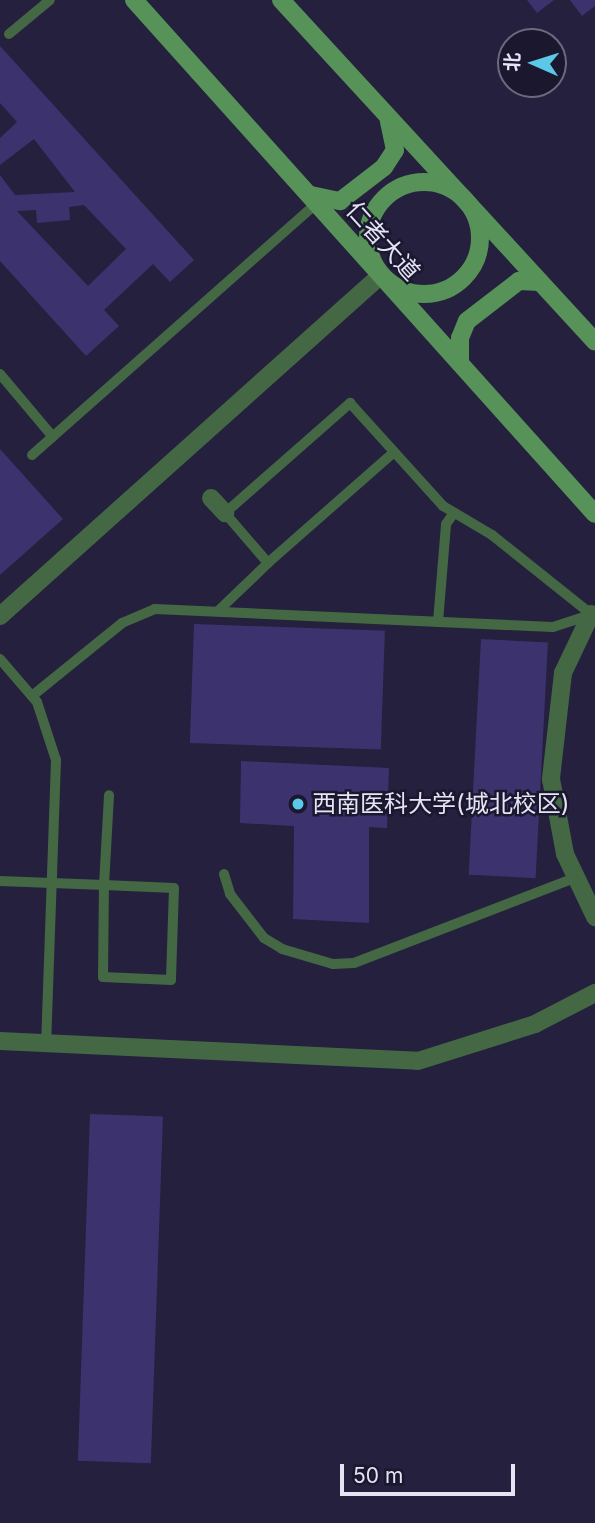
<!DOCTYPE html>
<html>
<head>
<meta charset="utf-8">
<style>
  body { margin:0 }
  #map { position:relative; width:595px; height:1523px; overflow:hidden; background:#1a172f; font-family:Inter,"Noto Sans SC",sans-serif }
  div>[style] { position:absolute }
  .built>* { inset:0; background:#24203e }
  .building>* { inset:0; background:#3c336e; transform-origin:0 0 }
  .lane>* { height:10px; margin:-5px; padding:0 5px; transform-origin:5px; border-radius:5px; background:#436843 }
  .street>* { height:18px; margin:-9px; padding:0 9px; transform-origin:9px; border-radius:9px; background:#436843 }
  .secondary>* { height:18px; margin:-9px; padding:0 9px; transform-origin:9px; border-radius:9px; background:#579358 }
  .secondary>.ring { margin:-9px; padding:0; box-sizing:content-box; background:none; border:18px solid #579358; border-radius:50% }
  .dots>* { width:19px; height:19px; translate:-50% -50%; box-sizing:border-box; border:4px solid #1a172f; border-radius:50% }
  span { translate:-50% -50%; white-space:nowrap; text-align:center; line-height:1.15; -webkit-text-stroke:5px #1a172f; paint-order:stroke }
  .street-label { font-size:24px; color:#e4e4f5 }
  .poi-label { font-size:24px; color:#e4e4f5 }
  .left { translate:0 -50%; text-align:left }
  .north { position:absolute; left:497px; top:28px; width:70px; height:70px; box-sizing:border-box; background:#1a172f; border:2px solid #6b697e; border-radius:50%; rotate:273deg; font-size:19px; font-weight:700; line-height:28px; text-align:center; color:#e4e4f5 }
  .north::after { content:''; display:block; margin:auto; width:24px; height:32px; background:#5ac8e6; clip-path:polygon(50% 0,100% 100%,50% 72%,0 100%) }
  .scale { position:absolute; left:340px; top:1464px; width:175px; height:32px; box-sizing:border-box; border:4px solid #e4e4f5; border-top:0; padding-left:9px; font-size:21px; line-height:24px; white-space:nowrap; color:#e4e4f5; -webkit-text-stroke:5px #1a172f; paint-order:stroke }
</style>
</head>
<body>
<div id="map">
  <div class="built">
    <div style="clip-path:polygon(evenodd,0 0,595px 0,595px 1523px,0 1523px,0 0,511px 42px,553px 42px,553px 84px,511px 84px,511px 42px)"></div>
  </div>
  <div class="building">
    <div style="clip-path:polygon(527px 0,554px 0,537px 13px)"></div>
    <div style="clip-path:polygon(570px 0,595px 0,595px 6px,582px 16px)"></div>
    <div style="clip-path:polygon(evenodd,0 46px,194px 260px,170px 282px,153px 264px,104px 310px,119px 326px,86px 356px,0 261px,0 175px,15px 195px,75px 192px,34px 139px,0 165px,0 138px,17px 122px,0 103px,0 46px,84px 205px,126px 249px,88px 286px,17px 211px,36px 210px,37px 223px,70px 220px,69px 207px,84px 205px)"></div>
    <div style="clip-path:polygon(0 449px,63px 519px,0 575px)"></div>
    <div style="left:194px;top:624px;width:191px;height:119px;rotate:2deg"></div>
    <div style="left:481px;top:639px;width:67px;height:236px;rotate:3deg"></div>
    <div style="clip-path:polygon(241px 761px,389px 768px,387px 828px,369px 827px,369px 923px,293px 919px,294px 826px,240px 823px)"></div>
    <div style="left:90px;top:1114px;width:73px;height:347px;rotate:2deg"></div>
  </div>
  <div class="lane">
    <div style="left:9px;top:34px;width:53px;rotate:-39.7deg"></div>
    <div style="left:0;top:374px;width:82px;rotate:49.9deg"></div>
    <div style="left:393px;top:453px;width:167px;rotate:138.7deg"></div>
    <div style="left:268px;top:563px;width:66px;rotate:-130.7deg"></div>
    <div style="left:225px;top:513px;width:167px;rotate:-41.3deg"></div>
    <div style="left:350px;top:403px;width:139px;rotate:47.9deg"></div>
    <div style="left:443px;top:506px;width:57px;rotate:30.6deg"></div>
    <div style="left:492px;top:535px;width:127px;rotate:38.6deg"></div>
    <div style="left:32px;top:455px;width:380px;rotate:-41.5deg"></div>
    <div style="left:218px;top:611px;width:69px;rotate:-43.8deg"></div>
    <div style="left:438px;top:622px;width:98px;rotate:-85.3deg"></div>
    <div style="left:446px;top:524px;width:14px;rotate:-54deg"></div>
    <div style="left:0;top:659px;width:57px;rotate:49.3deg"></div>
    <div style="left:37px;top:702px;width:61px;rotate:71.9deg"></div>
    <div style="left:56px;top:760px;width:284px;rotate:92deg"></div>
    <div style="left:32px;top:696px;width:116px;rotate:-39deg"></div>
    <div style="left:122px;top:623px;width:36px;rotate:-23deg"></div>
    <div style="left:155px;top:609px;width:398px;rotate:2.6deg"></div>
    <div style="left:553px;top:627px;width:38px;rotate:-18deg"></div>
    <div style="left:224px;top:874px;width:21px;rotate:73deg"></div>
    <div style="left:230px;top:894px;width:56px;rotate:52.3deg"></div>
    <div style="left:264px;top:938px;width:21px;rotate:31deg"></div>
    <div style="left:282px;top:949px;width:53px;rotate:16.4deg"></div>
    <div style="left:333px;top:964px;width:21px;rotate:-3deg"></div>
    <div style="left:354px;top:963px;width:236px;rotate:-21.1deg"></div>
    <div style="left:0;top:881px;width:104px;rotate:2.2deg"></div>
    <div style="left:104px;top:885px;width:70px;rotate:2.5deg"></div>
    <div style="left:174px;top:888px;width:92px;rotate:91.9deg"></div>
    <div style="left:171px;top:980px;width:68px;rotate:-177.5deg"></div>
    <div style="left:103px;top:977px;width:92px;rotate:-89.4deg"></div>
    <div style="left:104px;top:885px;width:90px;rotate:-86.8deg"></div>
  </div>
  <div class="street">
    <div style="left:211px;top:498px;width:21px;rotate:47deg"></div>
    <div style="left:591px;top:614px;width:65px;rotate:115.4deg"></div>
    <div style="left:563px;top:673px;width:107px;rotate:96.5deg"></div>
    <div style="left:551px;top:779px;width:76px;rotate:79.4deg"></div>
    <div style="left:565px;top:854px;width:70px;rotate:64.5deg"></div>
    <div style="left:0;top:616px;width:511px;rotate:-41.83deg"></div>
    <div style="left:0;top:1041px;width:418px;rotate:2.7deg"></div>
    <div style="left:418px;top:1061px;width:123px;rotate:-17.5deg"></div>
    <div style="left:535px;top:1024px;width:68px;rotate:-27.3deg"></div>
  </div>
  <div class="secondary">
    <div style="left:134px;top:0;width:690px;rotate:48.11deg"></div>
    <div style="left:281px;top:0;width:464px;rotate:47.4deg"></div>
    <div class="ring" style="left:368px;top:182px;width:94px;height:94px"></div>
    <div style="left:311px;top:195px;width:30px;rotate:12deg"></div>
    <div style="left:340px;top:201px;width:56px;rotate:-37.7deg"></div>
    <div style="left:384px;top:167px;width:20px;rotate:-57deg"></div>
    <div style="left:395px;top:150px;width:30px;rotate:-102deg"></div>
    <div style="left:460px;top:363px;width:25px;rotate:-90deg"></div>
    <div style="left:460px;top:338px;width:18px;rotate:-68deg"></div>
    <div style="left:467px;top:321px;width:66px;rotate:-37.6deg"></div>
    <div style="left:519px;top:281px;width:21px;rotate:3deg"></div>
  </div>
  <div class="dots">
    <div style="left:298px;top:804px;background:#5ac8e6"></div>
  </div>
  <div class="street-label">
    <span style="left:383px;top:241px;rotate:48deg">仁者大道</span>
  </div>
  <div class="poi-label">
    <span class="left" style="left:312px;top:804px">西南医科大学(城北校区)</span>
  </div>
  <div class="north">北</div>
  <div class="scale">50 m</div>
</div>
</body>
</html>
